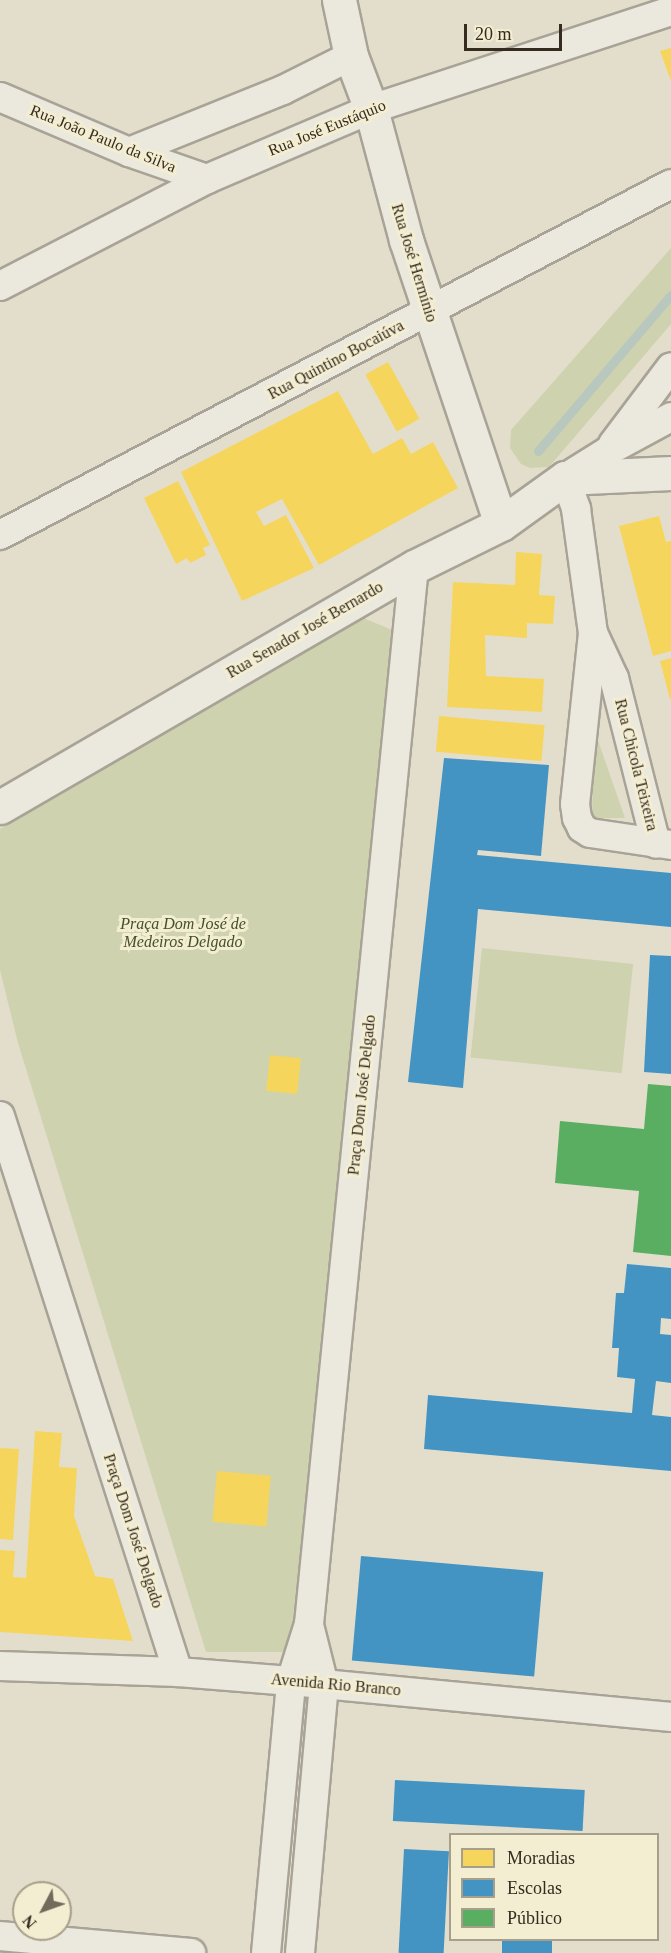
<!DOCTYPE html>
<html>
<head>
<meta charset="utf-8">
<style>
  body { margin:0 }
  #map { position:relative; width:671px; height:1953px; overflow:hidden; background:#e3decc; font-family:"Times New Roman",serif }
  div>[style] { position:absolute }
  .green>* { inset:0; background:#cfd2af; transform-origin:0 0 }
  .homes>* { inset:0; background:#f6d55c; transform-origin:0 0 }
  .schools>* { inset:0; background:#4393c3; transform-origin:0 0 }
  .public>* { inset:0; background:#5aae61 }
  .stream>* { height:9px; margin:-4.5px; padding:0 4.5px; transform-origin:4.5px; border-radius:4.5px; background:#b8c8bf }
  .roads { filter:drop-shadow(2px 0 #a8a396) drop-shadow(-2px 0 #a8a396) drop-shadow(0 2px #a8a396) drop-shadow(0 -2px #a8a396) }
  .street>* { height:28px; margin:-14px; padding:0 14px; transform-origin:14px; border-radius:14px; background:#ebe8dd }
  .secondary>* { height:33px; margin:-16.5px; padding:0 16.5px; transform-origin:16.5px; border-radius:16.5px; background:#ebe8dd }
  span { translate:-50% -50%; white-space:nowrap; text-align:center; line-height:1.15; -webkit-text-stroke:6px #f3edd2; paint-order:stroke }
  .street-label { font-size:16px; color:#352b1e }
  .park-label { font-size:16px; color:#425126; font-style:italic }
  .legend { position:absolute; left:449px; top:1833px; width:210px; height:108px; box-sizing:border-box; background:#f3edd2; border:2px solid #a79f8a; margin:0; padding:8px 10px; list-style:none; font-size:18px; color:#352b1e }
  .legend li { display:flex; align-items:center; gap:12px; height:30px }
  .legend b { width:30px; border:2px solid #a79f8a }
  .north { position:absolute; left:12px; top:1881px; width:60px; height:60px; box-sizing:border-box; background:#f3edd2; border:2px solid #a79f8a; border-radius:50%; rotate:229deg; font-size:16px; font-weight:700; line-height:24px; text-align:center; color:#352b1e }
  .north::after { content:''; display:block; margin:auto; width:21px; height:27px; background:#726a5b; clip-path:polygon(50% 0,100% 100%,50% 72%,0 100%) }
  .scale { position:absolute; left:464px; top:24px; width:98px; height:27px; box-sizing:border-box; border:3px solid #352b1e; border-top:0; padding-left:8px; font-size:18px; line-height:21px; white-space:nowrap; color:#352b1e; -webkit-text-stroke:4px #f3edd2; paint-order:stroke }
</style>
</head>
<body>
<div id="map">
  <div class="green">
    <div style="clip-path:polygon(671px 248px,671px 324px,549px 467px,530px 468px,521px 464px,510px 448px,511px 430px)"></div>
    <div style="clip-path:polygon(361px 617px,392px 630px,303px 1652px,206px 1652px,18px 1043px,0 970px,0 829px)"></div>
    <div style="clip-path:polygon(594px 729px,625px 818px,592px 818px)"></div>
    <div style="left:482px;top:948px;width:152px;height:110px;rotate:6deg"></div>
  </div>
  <div class="homes">
    <div style="clip-path:polygon(671px 48px,671px 81px,660px 51px)"></div>
    <div style="left:388px;top:362px;width:65px;height:26px;rotate:61deg"></div>
    <div style="clip-path:polygon(338px 391px,373px 454px,402px 438px,411px 454px,433px 442px,458px 488px,319px 565px,282px 499px,256px 512px,264px 526px,286px 515px,314px 568px,242px 601px,181px 472px)"></div>
    <div style="clip-path:polygon(178px 481px,210px 545px,203px 548px,206px 555px,190px 563px,187px 558px,176px 564px,144px 498px)"></div>
    <div style="clip-path:polygon(659px 516px,666px 542px,671px 541px,671px 651px,653px 656px,619px 526px)"></div>
    <div style="clip-path:polygon(516px 552px,542px 554px,539px 595px,555px 596px,553px 624px,527px 623px,527px 638px,485px 635px,486px 676px,544px 679px,542px 712px,447px 707px,453px 582px,515px 585px)"></div>
    <div style="clip-path:polygon(671px 658px,671px 699px,670px 699px,660px 661px)"></div>
    <div style="left:439px;top:716px;width:106px;height:36px;rotate:5deg"></div>
    <div style="left:270px;top:1055px;width:31px;height:36px;rotate:6deg"></div>
    <div style="clip-path:polygon(35px 1431px,62px 1433px,59px 1467px,77px 1468px,74px 1516px,95px 1576px,113px 1579px,133px 1641px,0 1632px,0 1550px,15px 1551px,13px 1577px,26px 1578px)"></div>
    <div style="clip-path:polygon(0 1448px,19px 1449px,13px 1540px,0 1539px)"></div>
    <div style="left:217px;top:1471px;width:54px;height:51px;rotate:5deg"></div>
  </div>
  <div class="schools">
    <div style="clip-path:polygon(444px 758px,549px 765px,541px 856px,478px 850px,477px 855px,671px 873px,671px 927px,478px 909px,463px 1088px,408px 1082px)"></div>
    <div style="clip-path:polygon(650px 955px,671px 956px,671px 1074px,644px 1072px)"></div>
    <div style="clip-path:polygon(627px 1264px,671px 1268px,671px 1319px,661px 1318px,660px 1334px,671px 1335px,671px 1383px,656px 1381px,652px 1415px,671px 1417px,671px 1471px,424px 1449px,428px 1395px,632px 1413px,635px 1379px,617px 1377px,619px 1348px,612px 1348px,616px 1293px,624px 1293px)"></div>
    <div style="left:361px;top:1556px;width:183px;height:105px;rotate:5deg"></div>
    <div style="left:395px;top:1780px;width:190px;height:41px;rotate:3deg"></div>
    <div style="left:404px;top:1849px;width:45px;height:104px;rotate:3deg"></div>
    <div style="left:502px;top:1940px;width:50px;height:13px"></div>
  </div>
  <div class="public">
    <div style="clip-path:polygon(648px 1084px,671px 1086px,671px 1256px,633px 1252px,639px 1191px,555px 1183px,560px 1121px,644px 1129px)"></div>
  </div>
  <div class="stream">
    <div style="left:538px;top:451px;width:205px;rotate:-49.6deg"></div>
  </div>
  <div class="roads">
    <div class="street">
      <div style="left:0;top:97px;width:140px;rotate:23.1deg"></div>
      <div style="left:129px;top:152px;width:83px;rotate:19.1deg"></div>
      <div style="left:129px;top:152px;width:166px;rotate:-21.9deg"></div>
      <div style="left:283px;top:90px;width:76px;rotate:-26.6deg"></div>
      <div style="left:0;top:286px;width:233px;rotate:-27.3deg"></div>
      <div style="left:207px;top:179px;width:178px;rotate:-23.1deg"></div>
      <div style="left:371px;top:109px;width:316px;rotate:-18.1deg"></div>
      <div style="left:671px;top:417px;width:72px;rotate:151.6deg"></div>
      <div style="left:608px;top:451px;width:51px;rotate:147.9deg"></div>
      <div style="left:565px;top:478px;width:33px;rotate:70deg"></div>
      <div style="left:576px;top:509px;width:125px;rotate:82.2deg"></div>
      <div style="left:593px;top:633px;width:172px;rotate:96deg"></div>
      <div style="left:575px;top:804px;width:14px;rotate:82deg"></div>
      <div style="left:577px;top:818px;width:11px;rotate:63deg"></div>
      <div style="left:582px;top:828px;width:9px;rotate:32deg"></div>
      <div style="left:590px;top:833px;width:82px;rotate:8.4deg"></div>
      <div style="left:613px;top:444px;width:96px;rotate:-53deg"></div>
      <div style="left:0;top:535px;width:757px;rotate:-27.61deg"></div>
      <div style="left:593px;top:633px;width:50px;rotate:65deg"></div>
      <div style="left:614px;top:678px;width:171px;rotate:75.8deg"></div>
      <div style="left:0;top:1116px;width:584px;rotate:72.25deg"></div>
      <div style="left:0;top:1666px;width:178px;rotate:1.9deg"></div>
      <div style="left:178px;top:1672px;width:113px;rotate:4.6deg"></div>
      <div style="left:291px;top:1681px;width:382px;rotate:5.4deg"></div>
      <div style="left:0;top:1936px;width:192px;rotate:5.1deg"></div>
      <div style="left:266px;top:1953px;width:273px;rotate:-84.7deg"></div>
      <div style="left:291px;top:1681px;width:60px;rotate:-72.5deg"></div>
      <div style="left:309px;top:1624px;width:1062px;rotate:-84.33deg"></div>
      <div style="left:300px;top:1953px;width:269px;rotate:-84.9deg"></div>
      <div style="left:324px;top:1685px;width:62px;rotate:-104deg"></div>
    </div>
    <div class="secondary">
      <div style="left:339px;top:0;width:57px;rotate:77.9deg"></div>
      <div style="left:351px;top:56px;width:57px;rotate:69.3deg"></div>
      <div style="left:371px;top:109px;width:136px;rotate:75deg"></div>
      <div style="left:406px;top:240px;width:299px;rotate:71.5deg"></div>
      <div style="left:0;top:807px;width:479px;rotate:-30.1deg"></div>
      <div style="left:414px;top:567px;width:97px;rotate:-26.3deg"></div>
      <div style="left:501px;top:524px;width:79px;rotate:-35.7deg"></div>
      <div style="left:565px;top:478px;width:106px;rotate:-2.7deg"></div>
    </div>
  </div>
  <div class="street-label">
    <span style="left:327px;top:128px;rotate:-22deg">Rua José Eustáquio</span>
    <span style="left:103px;top:139px;rotate:22deg">Rua João Paulo da Silva</span>
    <span style="left:414px;top:263px;rotate:73deg">Rua José Hermínio</span>
    <span style="left:336px;top:360px;rotate:-28deg">Rua Quintino Bocaiúva</span>
    <span style="left:305px;top:630px;rotate:-30deg">Rua Senador José Bernardo</span>
    <span style="left:636px;top:765px;rotate:76deg">Rua Chicola Teixeira</span>
    <span style="left:362px;top:1095px;rotate:-84deg">Praça Dom José Delgado</span>
    <span style="left:133px;top:1531px;rotate:72deg">Praça Dom José Delgado</span>
    <span style="left:336px;top:1685px;rotate:5deg">Avenida Rio Branco</span>
  </div>
  <div class="park-label">
    <span style="left:183px;top:933px">Praça Dom José de<br>Medeiros Delgado</span>
  </div>
  <ul class="legend">
  <li><b style="height:16px;background:#f6d55c"></b>Moradias</li>
  <li><b style="height:16px;background:#4393c3"></b>Escolas</li>
  <li><b style="height:16px;background:#5aae61"></b>Público</li>
  </ul>
  <div class="north">N</div>
  <div class="scale">20 m</div>
</div>
</body>
</html>
